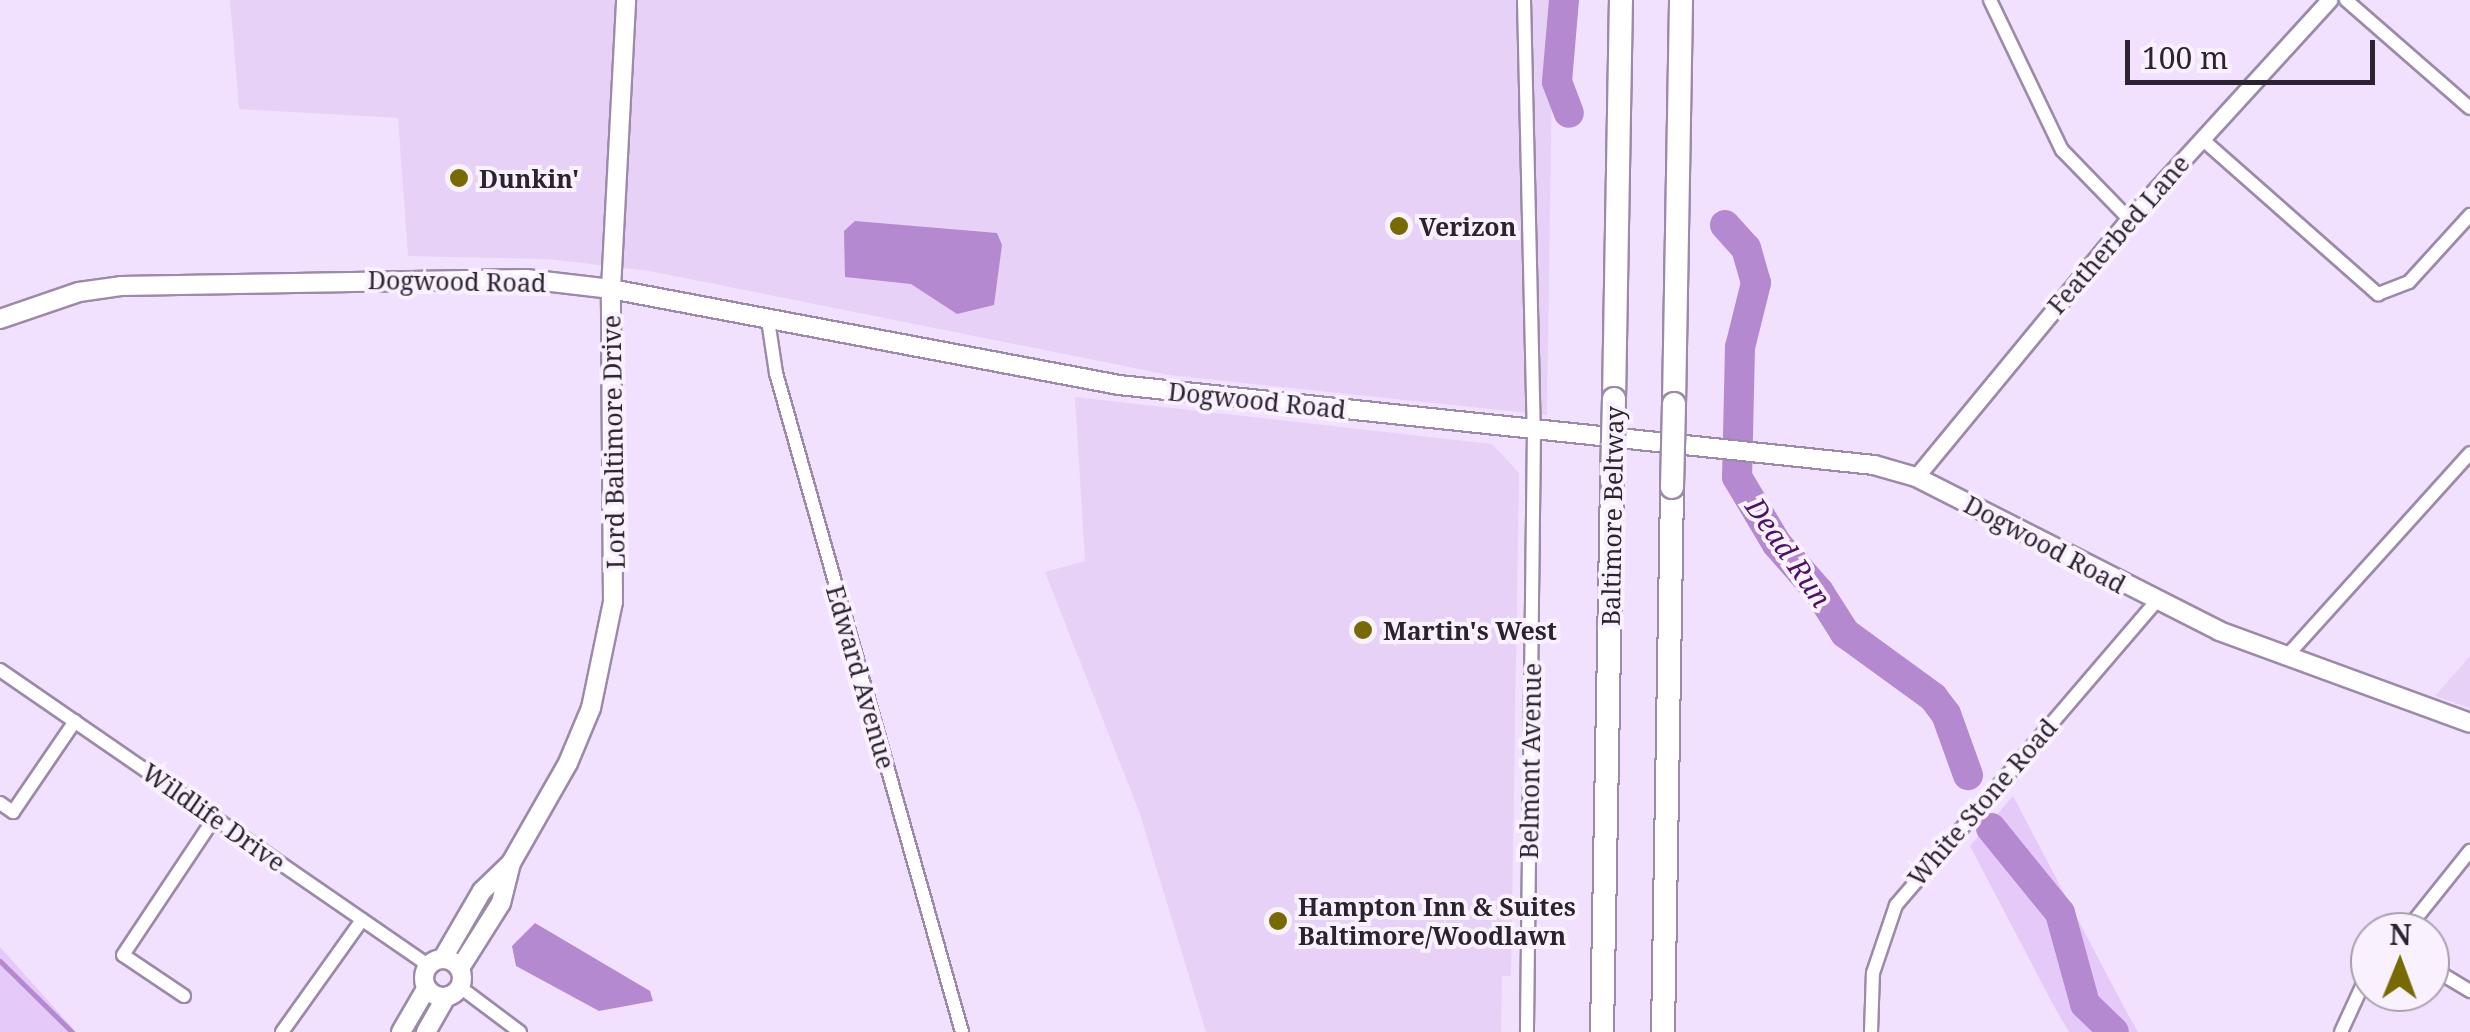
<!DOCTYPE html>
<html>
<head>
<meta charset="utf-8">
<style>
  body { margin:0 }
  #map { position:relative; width:2470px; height:1032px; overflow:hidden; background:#f2e0ff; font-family:"Noto Serif",serif }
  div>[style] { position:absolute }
  .built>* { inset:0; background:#e7d1f7 }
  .green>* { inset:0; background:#e5c9f8 }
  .water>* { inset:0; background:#b489d0 }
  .stream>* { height:5px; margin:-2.5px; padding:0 2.5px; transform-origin:2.5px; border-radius:2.5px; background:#b489d0 }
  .river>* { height:30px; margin:-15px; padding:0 15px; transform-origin:15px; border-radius:15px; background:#b489d0 }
  .roads { filter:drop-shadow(2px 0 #9c8ba8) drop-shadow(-2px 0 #9c8ba8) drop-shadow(0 2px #9c8ba8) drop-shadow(0 -2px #9c8ba8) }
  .minor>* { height:12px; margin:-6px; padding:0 6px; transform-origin:6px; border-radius:6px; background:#fff }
  .tertiary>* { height:15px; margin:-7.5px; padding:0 7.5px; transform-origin:7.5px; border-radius:7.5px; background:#fff }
  .secondary>* { height:18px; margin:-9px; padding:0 9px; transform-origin:9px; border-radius:9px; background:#fff }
  .secondary>.ring { margin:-9px; padding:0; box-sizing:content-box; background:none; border:18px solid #fff; border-radius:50% }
  .motorway>* { height:22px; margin:-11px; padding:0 11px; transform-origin:11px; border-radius:11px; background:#fff }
  .bridges { filter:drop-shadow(2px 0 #9c8ba8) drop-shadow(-2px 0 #9c8ba8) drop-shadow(0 2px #9c8ba8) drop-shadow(0 -2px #9c8ba8) }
  .motorway-bridge>* { height:22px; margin:-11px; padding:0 11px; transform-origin:11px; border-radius:11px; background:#fff }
  .dots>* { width:28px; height:28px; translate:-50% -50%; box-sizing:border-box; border:5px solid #f9f2fe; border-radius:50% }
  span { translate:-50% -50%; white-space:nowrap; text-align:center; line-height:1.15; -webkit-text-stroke:8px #f9f2fe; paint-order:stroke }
  .poi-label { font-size:25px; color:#2b2430; font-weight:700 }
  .left { translate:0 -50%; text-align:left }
  .street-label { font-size:25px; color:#2b2430 }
  .water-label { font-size:28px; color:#4c1268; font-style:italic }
  .north { position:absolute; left:2350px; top:912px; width:100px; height:100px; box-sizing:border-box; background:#f9f2fe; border:2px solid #a7a0ac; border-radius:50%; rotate:1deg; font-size:28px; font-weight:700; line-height:40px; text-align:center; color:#2b2430 }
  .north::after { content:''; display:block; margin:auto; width:35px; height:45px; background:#766a01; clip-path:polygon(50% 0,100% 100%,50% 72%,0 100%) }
  .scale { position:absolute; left:2125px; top:40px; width:250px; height:45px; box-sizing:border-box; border:5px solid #2b2430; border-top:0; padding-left:12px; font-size:30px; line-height:35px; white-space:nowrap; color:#2b2430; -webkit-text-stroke:8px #f9f2fe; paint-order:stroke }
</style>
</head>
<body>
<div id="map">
  <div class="built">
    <div style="clip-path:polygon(230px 0,1553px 0,1547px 415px,1169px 375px,650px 271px,549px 259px,408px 256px,398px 118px,239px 109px)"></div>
    <div style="clip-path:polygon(1075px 397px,1492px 444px,1519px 473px,1511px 976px,1502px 976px,1501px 1032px,1206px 1032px,1140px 814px,1045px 572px,1085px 561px)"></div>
    <div style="clip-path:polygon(2470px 656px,2470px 708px,2435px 696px)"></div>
  </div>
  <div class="green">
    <div style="clip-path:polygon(2013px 796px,2126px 1011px,2138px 1032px,2069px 1032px,2055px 1008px,1970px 846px)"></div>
    <div style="clip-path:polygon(0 947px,76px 1032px,0 1032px)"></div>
  </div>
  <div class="water">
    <div style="clip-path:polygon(855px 221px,997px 233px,1002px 245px,994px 305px,957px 314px,911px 284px,845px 277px,844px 231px)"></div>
    <div style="clip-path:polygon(535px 923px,650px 991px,653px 1001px,599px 1011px,516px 966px,512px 946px)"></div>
  </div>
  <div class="stream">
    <div style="left:0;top:961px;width:101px;rotate:44.6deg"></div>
  </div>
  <div class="river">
    <div style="left:1564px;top:0;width:82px;rotate:94.9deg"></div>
    <div style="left:1557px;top:82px;width:33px;rotate:69deg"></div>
    <div style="left:1725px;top:225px;width:31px;rotate:48deg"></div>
    <div style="left:1746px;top:248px;width:36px;rotate:74deg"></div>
    <div style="left:1756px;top:283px;width:66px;rotate:104deg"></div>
    <div style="left:1740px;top:347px;width:130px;rotate:91.3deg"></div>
    <div style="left:1737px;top:477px;width:78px;rotate:59.2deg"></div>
    <div style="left:1777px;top:544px;width:64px;rotate:48.8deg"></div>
    <div style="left:1819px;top:592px;width:49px;rotate:57.6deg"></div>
    <div style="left:1845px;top:633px;width:109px;rotate:36deg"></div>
    <div style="left:1933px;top:697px;width:21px;rotate:53deg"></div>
    <div style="left:1946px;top:714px;width:65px;rotate:70.2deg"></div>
    <div style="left:1991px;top:828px;width:109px;rotate:50.9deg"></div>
    <div style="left:2060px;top:913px;width:94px;rotate:74.6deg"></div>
    <div style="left:2085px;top:1004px;width:40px;rotate:44deg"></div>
  </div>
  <div class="roads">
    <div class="minor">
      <div style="left:1524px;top:0;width:429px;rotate:88.7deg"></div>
      <div style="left:1534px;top:429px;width:603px;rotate:90.67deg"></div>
      <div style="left:1990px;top:0;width:166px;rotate:64.4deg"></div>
      <div style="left:2062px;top:150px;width:96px;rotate:45.8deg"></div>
      <div style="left:2346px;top:0;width:164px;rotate:41.1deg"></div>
      <div style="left:2202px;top:139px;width:235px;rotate:41.4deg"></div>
      <div style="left:2378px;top:294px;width:33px;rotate:-21deg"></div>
      <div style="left:2409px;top:282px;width:91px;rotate:-47.7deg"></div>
      <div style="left:768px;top:320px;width:54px;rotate:81.4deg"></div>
      <div style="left:776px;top:373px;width:685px;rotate:74.24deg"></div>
      <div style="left:2285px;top:658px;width:276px;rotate:-47.9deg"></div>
      <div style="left:0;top:670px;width:520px;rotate:34.58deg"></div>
      <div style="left:0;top:803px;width:16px;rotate:35deg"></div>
      <div style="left:13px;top:812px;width:110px;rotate:-55.7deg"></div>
      <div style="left:2405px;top:932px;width:104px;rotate:-51.3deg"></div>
      <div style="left:2430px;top:967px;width:47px;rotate:31deg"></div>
      <div style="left:460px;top:987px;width:75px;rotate:36.9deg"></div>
      <div style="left:184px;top:996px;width:73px;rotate:-146.1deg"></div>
      <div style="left:123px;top:955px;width:166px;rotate:-56.3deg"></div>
      <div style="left:282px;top:1032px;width:138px;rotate:-54.5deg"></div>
      <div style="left:1871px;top:1032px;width:59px;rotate:-88.1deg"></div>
      <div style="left:1873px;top:973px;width:72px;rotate:-71.3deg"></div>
      <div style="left:1896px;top:905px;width:399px;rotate:-49.4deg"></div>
      <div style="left:2341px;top:1032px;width:69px;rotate:-65.3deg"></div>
    </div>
    <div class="tertiary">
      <div style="left:1916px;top:477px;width:335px;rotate:-50.5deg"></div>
      <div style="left:2129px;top:219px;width:297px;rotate:-47.6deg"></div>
    </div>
    <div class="secondary">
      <div style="left:0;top:319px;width:83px;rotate:-18.9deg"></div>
      <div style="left:79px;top:292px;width:42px;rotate:-8.1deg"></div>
      <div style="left:121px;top:286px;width:405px;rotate:-1deg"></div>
      <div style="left:526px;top:279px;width:86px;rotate:6.7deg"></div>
      <div style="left:611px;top:289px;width:517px;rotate:10.7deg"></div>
      <div style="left:1119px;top:385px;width:759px;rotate:6.05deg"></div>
      <div style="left:1874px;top:465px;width:44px;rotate:15.9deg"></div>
      <div style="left:1916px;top:477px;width:340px;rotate:26.9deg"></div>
      <div style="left:2219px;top:631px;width:267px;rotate:20.1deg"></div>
      <div style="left:443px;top:958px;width:78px;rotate:-59.8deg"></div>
      <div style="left:482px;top:891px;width:40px;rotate:-44deg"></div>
      <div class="ring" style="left:424px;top:959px;width:20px;height:20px"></div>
      <div style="left:460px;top:968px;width:77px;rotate:-57.8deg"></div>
      <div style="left:501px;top:903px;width:41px;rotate:-76deg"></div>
      <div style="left:511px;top:863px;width:115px;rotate:-60.3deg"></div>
      <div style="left:568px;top:763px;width:60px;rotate:-67.3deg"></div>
      <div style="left:591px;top:708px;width:108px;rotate:-78.3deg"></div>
      <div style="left:613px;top:602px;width:313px;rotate:-90.4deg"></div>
      <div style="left:611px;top:289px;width:289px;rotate:-87deg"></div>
      <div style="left:401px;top:1032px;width:50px;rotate:-59.8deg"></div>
      <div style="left:426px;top:1032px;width:40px;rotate:-60.3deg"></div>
    </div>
    <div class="motorway">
      <div style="left:1614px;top:399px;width:399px;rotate:-89deg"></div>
      <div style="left:1674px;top:404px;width:404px;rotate:-89deg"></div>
      <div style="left:1602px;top:1032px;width:551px;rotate:-88.96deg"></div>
      <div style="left:1663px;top:1032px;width:545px;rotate:-89.05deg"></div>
    </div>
  </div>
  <div class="bridges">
    <div class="motorway-bridge">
      <div style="left:1612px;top:481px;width:82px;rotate:-88.6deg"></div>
      <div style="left:1672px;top:487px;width:83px;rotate:-88.6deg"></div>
    </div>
  </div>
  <div class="dots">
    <div style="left:459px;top:178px;background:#766a01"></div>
    <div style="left:1399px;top:226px;background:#766a01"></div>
    <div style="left:1363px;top:630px;background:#766a01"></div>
    <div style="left:1278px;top:921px;background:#766a01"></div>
  </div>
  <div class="poi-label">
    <span class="left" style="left:479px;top:178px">Dunkin'</span>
    <span class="left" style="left:1419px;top:226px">Verizon</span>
    <span class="left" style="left:1383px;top:630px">Martin's West</span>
    <span class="left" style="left:1298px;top:921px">Hampton Inn &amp; Suites<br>Baltimore/Woodlawn</span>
  </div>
  <div class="street-label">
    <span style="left:2118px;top:234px;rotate:-49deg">Featherbed Lane</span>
    <span style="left:457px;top:281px;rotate:1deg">Dogwood Road</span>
    <span style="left:1257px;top:400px;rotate:6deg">Dogwood Road</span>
    <span style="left:613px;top:442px;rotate:-91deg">Lord Baltimore Drive</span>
    <span style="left:1612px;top:516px;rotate:-89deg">Baltimore Beltway</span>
    <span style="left:2045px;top:544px;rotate:28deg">Dogwood Road</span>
    <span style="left:861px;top:677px;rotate:74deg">Edward Avenue</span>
    <span style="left:1530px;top:761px;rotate:-89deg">Belmont Avenue</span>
    <span style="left:1982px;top:802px;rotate:-49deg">White Stone Road</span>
    <span style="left:214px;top:817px;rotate:35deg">Wildlife Drive</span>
  </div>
  <div class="water-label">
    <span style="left:1789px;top:552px;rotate:55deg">Dead Run</span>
  </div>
  <div class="north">N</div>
  <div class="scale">100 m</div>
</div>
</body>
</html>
